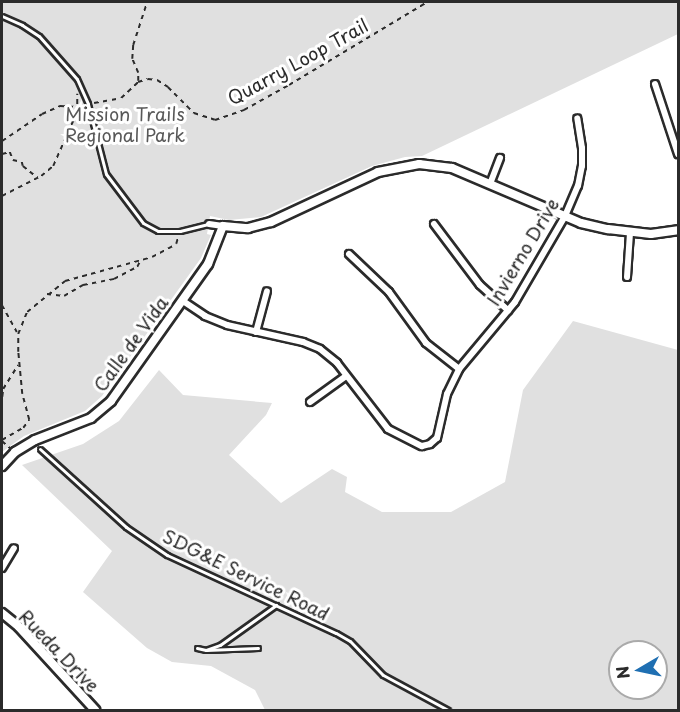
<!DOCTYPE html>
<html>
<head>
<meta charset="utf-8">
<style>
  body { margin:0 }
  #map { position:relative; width:680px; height:712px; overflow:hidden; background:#fff; font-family:"Playpen Sans",sans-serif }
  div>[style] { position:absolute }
  .green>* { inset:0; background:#e0e0e0 }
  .path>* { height:1.5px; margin-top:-0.75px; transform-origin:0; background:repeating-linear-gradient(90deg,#2b2b2b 0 4.5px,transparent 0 9px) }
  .roads { filter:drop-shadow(2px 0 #2b2b2b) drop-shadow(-2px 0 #2b2b2b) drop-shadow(0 2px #2b2b2b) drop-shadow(0 -2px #2b2b2b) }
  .service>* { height:3px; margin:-1.5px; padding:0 1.5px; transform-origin:1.5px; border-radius:1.5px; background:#fff }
  .minor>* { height:6px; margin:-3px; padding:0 3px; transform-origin:3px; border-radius:3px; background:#fff }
  .tertiary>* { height:8px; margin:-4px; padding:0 4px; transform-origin:4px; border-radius:4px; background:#fff }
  span { translate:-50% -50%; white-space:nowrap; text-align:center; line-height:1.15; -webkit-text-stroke:6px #fff; paint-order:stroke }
  .street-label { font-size:18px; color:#2b2b2b }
  .park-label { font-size:18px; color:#585858 }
  .frame { position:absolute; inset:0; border:3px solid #2b2b2b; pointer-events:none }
  .north { position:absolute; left:608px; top:640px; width:60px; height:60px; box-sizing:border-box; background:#fff; border:2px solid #aaa; border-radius:50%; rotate:261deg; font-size:16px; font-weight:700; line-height:24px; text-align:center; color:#2b2b2b }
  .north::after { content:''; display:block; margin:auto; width:21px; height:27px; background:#1f6fb2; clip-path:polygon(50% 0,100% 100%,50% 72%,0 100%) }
</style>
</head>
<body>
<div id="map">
  <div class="green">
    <div style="clip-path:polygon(2px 2px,678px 2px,678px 34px,422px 156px,405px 157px,372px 166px,261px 217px,229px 220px,210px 216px,207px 234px,211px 235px,201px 258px,102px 396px,85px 411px,24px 436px,2px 452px)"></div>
    <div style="clip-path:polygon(evenodd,573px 321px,678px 350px,678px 710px,265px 710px,255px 690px,211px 666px,172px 662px,147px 648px,83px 592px,112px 551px,22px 465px,83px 444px,119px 421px,159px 370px,183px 395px,272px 403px,266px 415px,229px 455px,281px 503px,332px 469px,347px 477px,345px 492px,382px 512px,451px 512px,505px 482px,523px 390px,573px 321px,620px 652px,656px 652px,656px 688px,620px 688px,620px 652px)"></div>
  </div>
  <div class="path">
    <div style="left:138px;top:81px;width:8px;rotate:-90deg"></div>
    <div style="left:138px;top:73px;width:15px;rotate:-113deg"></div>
    <div style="left:132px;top:59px;width:14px;rotate:-86deg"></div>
    <div style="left:133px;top:45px;width:45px;rotate:-72deg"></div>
    <div style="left:94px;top:103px;width:27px;rotate:-10deg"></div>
    <div style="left:121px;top:98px;width:23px;rotate:-43deg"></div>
    <div style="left:138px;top:82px;width:10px;rotate:-17deg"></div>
    <div style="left:148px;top:79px;width:9px;rotate:6deg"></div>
    <div style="left:157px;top:80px;width:13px;rotate:32deg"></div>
    <div style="left:168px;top:87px;width:37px;rotate:45deg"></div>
    <div style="left:194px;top:113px;width:22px;rotate:18deg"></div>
    <div style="left:215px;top:120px;width:31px;rotate:-19deg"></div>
    <div style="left:244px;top:110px;width:51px;rotate:-29.1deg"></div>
    <div style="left:289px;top:85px;width:161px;rotate:-31deg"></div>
    <div style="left:77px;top:113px;width:19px;rotate:-90deg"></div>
    <div style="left:2px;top:141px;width:48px;rotate:-34deg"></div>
    <div style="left:42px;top:114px;width:20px;rotate:-24deg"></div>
    <div style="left:60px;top:106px;width:17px;rotate:3deg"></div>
    <div style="left:2px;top:154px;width:8px;rotate:-14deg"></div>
    <div style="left:10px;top:152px;width:9px;rotate:69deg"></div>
    <div style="left:13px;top:160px;width:9px;rotate:13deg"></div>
    <div style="left:22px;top:162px;width:4px;rotate:76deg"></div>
    <div style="left:23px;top:166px;width:19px;rotate:39deg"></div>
    <div style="left:2px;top:196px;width:44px;rotate:-27.1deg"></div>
    <div style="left:41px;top:176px;width:16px;rotate:-40deg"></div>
    <div style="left:53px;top:166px;width:57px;rotate:-66.1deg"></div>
    <div style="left:76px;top:114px;width:9px;rotate:-21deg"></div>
    <div style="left:47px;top:294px;width:17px;rotate:7deg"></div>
    <div style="left:64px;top:296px;width:22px;rotate:-30deg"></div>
    <div style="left:83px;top:285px;width:32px;rotate:-11deg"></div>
    <div style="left:114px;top:279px;width:26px;rotate:-28deg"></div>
    <div style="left:137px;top:267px;width:9px;rotate:-63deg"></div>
    <div style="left:2px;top:305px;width:31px;rotate:61deg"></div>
    <div style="left:2px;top:397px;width:8px;rotate:-83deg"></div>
    <div style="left:3px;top:389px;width:28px;rotate:-58deg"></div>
    <div style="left:2px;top:440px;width:24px;rotate:-30deg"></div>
    <div style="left:23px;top:428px;width:10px;rotate:-53deg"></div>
    <div style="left:29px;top:420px;width:27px;rotate:-105deg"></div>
    <div style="left:22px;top:394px;width:42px;rotate:-95.4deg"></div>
    <div style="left:18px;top:352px;width:18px;rotate:-90deg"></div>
    <div style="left:18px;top:334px;width:24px;rotate:-68deg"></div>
    <div style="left:27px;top:312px;width:49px;rotate:-39.2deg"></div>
    <div style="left:65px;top:281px;width:90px;rotate:-15.4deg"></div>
    <div style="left:152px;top:257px;width:27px;rotate:-28deg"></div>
    <div style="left:176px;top:244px;width:7px;rotate:-74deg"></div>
    <div style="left:2px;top:441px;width:11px;rotate:41deg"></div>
  </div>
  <div class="roads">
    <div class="service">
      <div style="left:2px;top:16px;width:22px;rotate:24deg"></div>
      <div style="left:22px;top:25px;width:20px;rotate:33deg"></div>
      <div style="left:39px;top:36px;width:57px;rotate:48.5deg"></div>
      <div style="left:77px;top:79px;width:27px;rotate:66deg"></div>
      <div style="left:88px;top:104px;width:72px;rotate:75.6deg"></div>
      <div style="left:106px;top:174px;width:61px;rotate:52.9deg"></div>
      <div style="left:143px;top:223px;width:17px;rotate:28deg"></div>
      <div style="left:158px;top:231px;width:22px"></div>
      <div style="left:180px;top:231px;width:30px;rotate:-14deg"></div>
      <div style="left:40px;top:449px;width:116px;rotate:42.2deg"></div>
      <div style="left:126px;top:527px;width:50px;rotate:34.3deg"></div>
      <div style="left:167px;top:555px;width:186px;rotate:24.8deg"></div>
      <div style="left:336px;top:633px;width:16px;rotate:30deg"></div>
      <div style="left:350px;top:641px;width:47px;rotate:45.9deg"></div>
      <div style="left:383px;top:675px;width:74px;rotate:28.3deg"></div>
      <div style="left:197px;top:648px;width:9px;rotate:13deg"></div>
      <div style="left:206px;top:650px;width:52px;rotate:-2.2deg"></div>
      <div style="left:206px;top:650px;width:15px;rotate:-20deg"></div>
      <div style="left:220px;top:645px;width:69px;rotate:-35.5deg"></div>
    </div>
    <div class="minor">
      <div style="left:655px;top:84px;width:74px;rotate:71.8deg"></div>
      <div style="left:490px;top:184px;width:28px;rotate:-69deg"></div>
      <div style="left:209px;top:224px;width:14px;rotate:8deg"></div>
      <div style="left:434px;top:224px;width:76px;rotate:53deg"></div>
      <div style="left:480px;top:285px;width:38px;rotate:42deg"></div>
      <div style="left:349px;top:254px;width:55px;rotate:43.5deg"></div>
      <div style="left:389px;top:292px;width:63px;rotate:54deg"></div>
      <div style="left:426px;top:343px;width:42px;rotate:38.2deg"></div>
      <div style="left:627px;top:277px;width:44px;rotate:-86.1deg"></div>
      <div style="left:183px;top:301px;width:27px;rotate:34deg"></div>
      <div style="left:205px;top:316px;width:24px;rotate:22deg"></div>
      <div style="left:227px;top:325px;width:78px;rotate:12.6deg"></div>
      <div style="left:303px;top:342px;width:18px;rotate:22deg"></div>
      <div style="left:320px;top:349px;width:22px;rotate:39deg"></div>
      <div style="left:337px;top:363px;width:83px;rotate:52.3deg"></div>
      <div style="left:388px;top:429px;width:38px;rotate:27deg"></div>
      <div style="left:422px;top:446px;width:8px;rotate:-14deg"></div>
      <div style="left:430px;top:444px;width:9px;rotate:-41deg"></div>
      <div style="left:437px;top:438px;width:45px;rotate:-77.2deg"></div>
      <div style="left:447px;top:394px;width:28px;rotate:-64deg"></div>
      <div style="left:459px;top:369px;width:87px;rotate:-50.1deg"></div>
      <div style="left:515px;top:302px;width:99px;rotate:-59.8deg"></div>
      <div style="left:565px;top:216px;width:33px;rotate:-67deg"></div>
      <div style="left:578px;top:186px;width:20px;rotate:-79deg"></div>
      <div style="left:582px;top:166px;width:18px;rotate:-90deg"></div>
      <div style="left:582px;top:148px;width:30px;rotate:-99deg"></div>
      <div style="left:256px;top:332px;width:42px;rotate:-75deg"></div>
      <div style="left:310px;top:402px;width:44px;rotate:-35.8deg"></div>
      <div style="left:2px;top:568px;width:23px;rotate:-59deg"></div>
    </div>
    <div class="tertiary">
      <div style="left:2px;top:466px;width:19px;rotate:-47deg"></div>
      <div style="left:15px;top:452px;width:23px;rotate:-31deg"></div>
      <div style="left:35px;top:440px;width:60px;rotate:-21.4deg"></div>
      <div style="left:91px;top:418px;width:26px;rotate:-40deg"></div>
      <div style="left:111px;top:401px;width:168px;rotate:-54.7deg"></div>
      <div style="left:208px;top:264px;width:41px;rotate:-68.5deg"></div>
      <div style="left:223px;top:226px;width:25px;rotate:5deg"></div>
      <div style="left:248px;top:228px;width:24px;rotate:-15deg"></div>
      <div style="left:271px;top:222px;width:118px;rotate:-25deg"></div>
      <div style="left:378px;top:172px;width:42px;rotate:-11deg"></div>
      <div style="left:419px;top:164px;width:33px;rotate:7deg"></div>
      <div style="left:452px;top:168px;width:140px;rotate:23.1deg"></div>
      <div style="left:581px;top:223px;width:28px;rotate:13deg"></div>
      <div style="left:608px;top:229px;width:43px;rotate:6.6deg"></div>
      <div style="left:651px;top:234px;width:27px;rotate:-8deg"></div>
      <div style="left:2px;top:613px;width:22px;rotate:39deg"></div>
      <div style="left:19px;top:627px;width:113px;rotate:47.5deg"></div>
    </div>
  </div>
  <div class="street-label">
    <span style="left:298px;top:62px;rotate:-29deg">Quarry Loop Trail</span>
    <span style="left:523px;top:252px;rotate:-59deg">Invierno Drive</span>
    <span style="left:131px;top:344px;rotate:-54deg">Calle de Vida</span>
    <span style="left:246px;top:575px;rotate:26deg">SDG&amp;E Service Road</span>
    <span style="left:59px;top:651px;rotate:46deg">Rueda Drive</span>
  </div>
  <div class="park-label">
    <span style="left:125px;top:125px">Mission Trails<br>Regional Park</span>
  </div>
  <div class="frame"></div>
  <div class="north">N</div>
</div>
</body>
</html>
